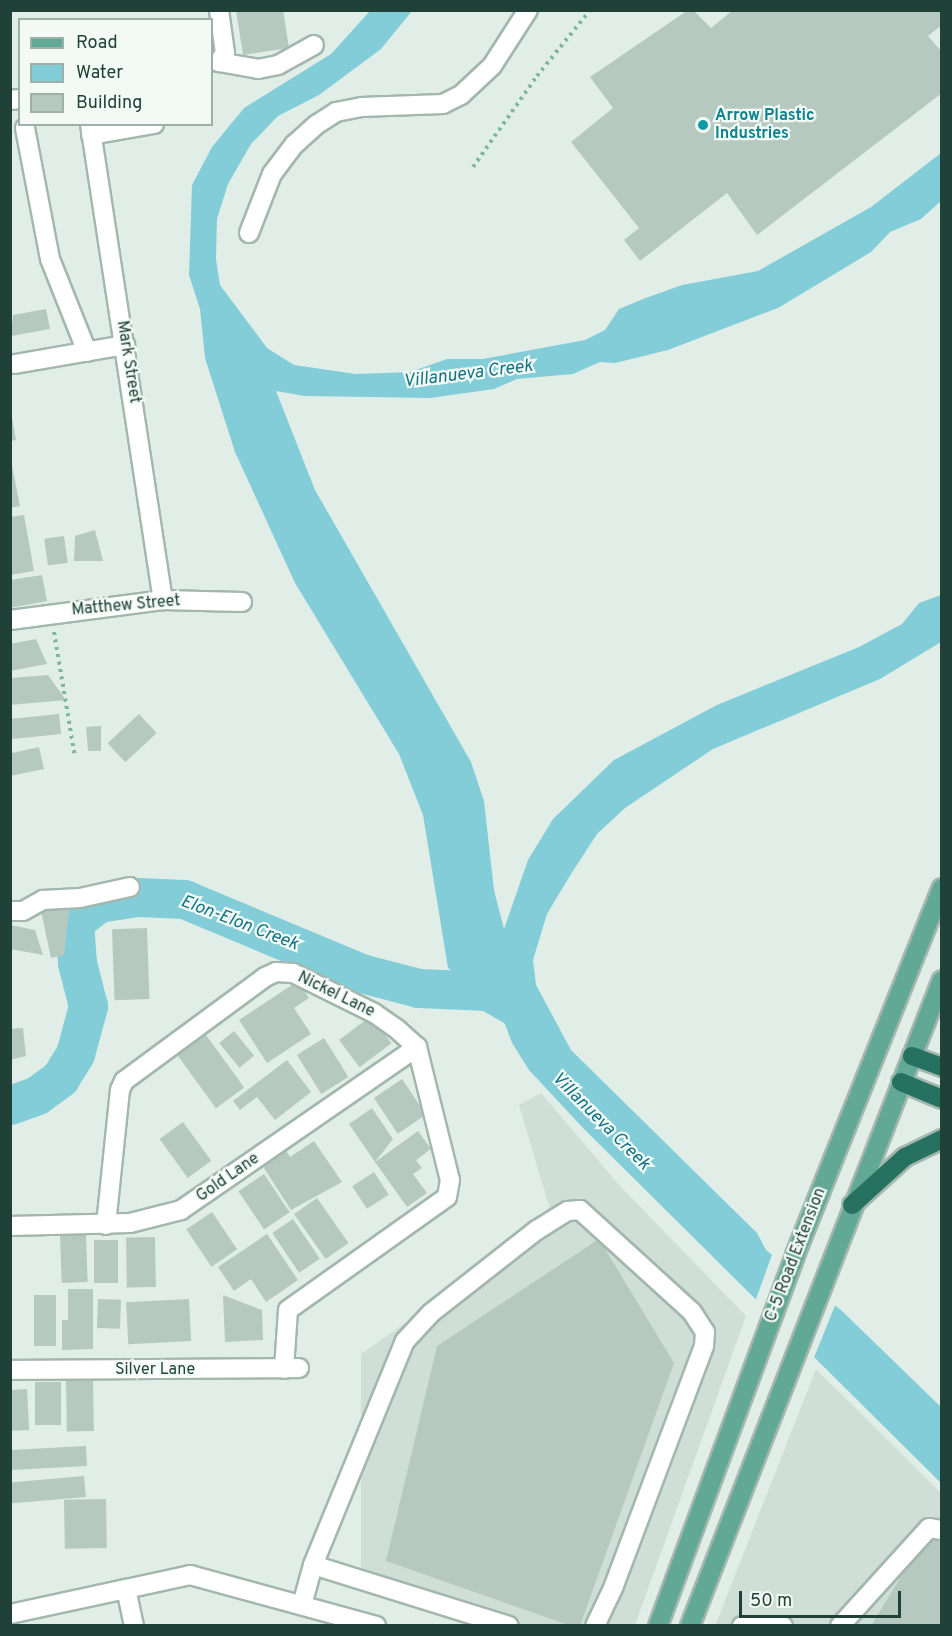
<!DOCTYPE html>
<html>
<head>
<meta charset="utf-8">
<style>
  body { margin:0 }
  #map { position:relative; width:952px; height:1636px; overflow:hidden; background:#e1eee8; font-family:Overpass,sans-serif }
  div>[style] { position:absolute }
  .built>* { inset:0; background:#cfded7 }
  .water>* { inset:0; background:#83cdd9 }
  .pier>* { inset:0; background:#e1eee8 }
  .river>* { height:39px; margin:-19.5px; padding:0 19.5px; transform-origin:19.5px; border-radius:19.5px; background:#83cdd9 }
  .building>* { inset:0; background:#b6c9c1; transform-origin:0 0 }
  .path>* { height:4px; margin-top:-2px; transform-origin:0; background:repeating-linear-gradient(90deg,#7eb5a3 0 3px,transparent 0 7.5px) }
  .roads { filter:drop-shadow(2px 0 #a3b7af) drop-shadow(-2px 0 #a3b7af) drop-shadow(0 2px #a3b7af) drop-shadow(0 -2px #a3b7af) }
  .minor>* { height:18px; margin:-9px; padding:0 9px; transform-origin:9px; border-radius:9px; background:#fff }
  .major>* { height:18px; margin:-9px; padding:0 9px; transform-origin:9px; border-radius:9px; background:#61a895 }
  .highway>* { height:18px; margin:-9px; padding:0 9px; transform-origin:9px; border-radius:9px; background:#277161 }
  .dots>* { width:16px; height:16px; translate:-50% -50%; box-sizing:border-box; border:3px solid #f3faf6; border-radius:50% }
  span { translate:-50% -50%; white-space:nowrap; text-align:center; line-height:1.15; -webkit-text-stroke:4.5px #f3faf6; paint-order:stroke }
  .culture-label { font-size:16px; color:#0d838f; font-weight:700 }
  .left { translate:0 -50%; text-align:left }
  .street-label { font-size:16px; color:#1f4137 }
  .water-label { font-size:18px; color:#127384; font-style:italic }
  .frame { position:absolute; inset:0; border:12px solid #1f4137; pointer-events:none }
  .legend { position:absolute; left:18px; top:18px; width:195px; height:108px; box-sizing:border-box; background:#f3faf6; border:2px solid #9eb0aa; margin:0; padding:8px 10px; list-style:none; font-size:18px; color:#1f4137 }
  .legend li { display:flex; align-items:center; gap:12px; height:30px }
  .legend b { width:30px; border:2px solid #9eb0aa }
  .scale { position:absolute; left:739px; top:1591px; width:162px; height:27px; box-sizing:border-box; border:3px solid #1f4137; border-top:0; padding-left:8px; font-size:18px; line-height:21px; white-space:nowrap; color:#1f4137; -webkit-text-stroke:4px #f3faf6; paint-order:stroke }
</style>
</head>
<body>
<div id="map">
  <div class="built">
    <div style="clip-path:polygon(541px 1093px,619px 1185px,746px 1316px,635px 1625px,482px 1625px,361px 1584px,361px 1354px,553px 1220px,519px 1105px)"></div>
    <div style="clip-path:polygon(816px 1369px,941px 1493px,941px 1625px,715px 1626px)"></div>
  </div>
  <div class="water">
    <div style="clip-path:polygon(370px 11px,412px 11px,381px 49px,319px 95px,278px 116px,251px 144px,228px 184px,217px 219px,216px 259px,220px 285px,267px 348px,294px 365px,356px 374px,410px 372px,447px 359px,483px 359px,585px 340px,605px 330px,619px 309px,643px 299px,682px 285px,758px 271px,871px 207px,941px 153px,941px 201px,921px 219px,890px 232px,871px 252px,778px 308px,668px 350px,615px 363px,600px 362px,573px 374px,517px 379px,494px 389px,430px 398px,304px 396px,276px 391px,315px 490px,471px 762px,484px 801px,494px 890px,504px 929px,528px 860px,553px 819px,614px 760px,717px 705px,859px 647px,902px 624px,919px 603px,941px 595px,941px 642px,880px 679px,713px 749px,625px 808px,597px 834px,571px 874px,547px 914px,533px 960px,536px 985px,571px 1050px,757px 1233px,766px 1250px,842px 1311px,941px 1407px,941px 1483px,583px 1128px,529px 1070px,512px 1043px,499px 1008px,448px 968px,423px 815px,399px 754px,295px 583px,235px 452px,205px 358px,200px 309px,189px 275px,192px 185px,212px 147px,244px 108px,331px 54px)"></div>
  </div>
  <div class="pier">
    <div style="clip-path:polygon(773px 1252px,836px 1303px,813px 1360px,755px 1302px)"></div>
  </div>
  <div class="river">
    <div style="left:10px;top:1105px;width:29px;rotate:-20deg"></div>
    <div style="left:37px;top:1095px;width:29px;rotate:-36deg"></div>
    <div style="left:60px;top:1078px;width:28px;rotate:-58deg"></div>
    <div style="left:75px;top:1054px;width:50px;rotate:-74.8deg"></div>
    <div style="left:88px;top:1006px;width:44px;rotate:-104.3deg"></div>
    <div style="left:77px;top:963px;width:41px;rotate:-94.2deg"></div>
    <div style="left:74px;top:922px;width:31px;rotate:-38deg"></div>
    <div style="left:98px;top:903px;width:40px;rotate:-8.5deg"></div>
    <div style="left:138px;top:897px;width:46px;rotate:2.5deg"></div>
    <div style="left:184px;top:899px;width:192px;rotate:22.7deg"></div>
    <div style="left:361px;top:973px;width:59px;rotate:14.7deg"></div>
    <div style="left:418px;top:988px;width:70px;rotate:2.5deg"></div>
    <div style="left:488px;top:991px;width:30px;rotate:30deg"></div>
  </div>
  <div class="building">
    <div style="clip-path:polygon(236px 10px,283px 10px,289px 48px,243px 55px)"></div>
    <div style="clip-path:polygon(688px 10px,693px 10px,711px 28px,733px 10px,942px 10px,942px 25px,928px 36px,942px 52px,942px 93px,757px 235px,727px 193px,640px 261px,624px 240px,639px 228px,571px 142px,613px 108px,590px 77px)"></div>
    <div style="clip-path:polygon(46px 309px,50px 329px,11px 336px,13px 315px)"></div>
    <div style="clip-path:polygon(12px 418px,16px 440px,10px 441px,10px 419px)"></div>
    <div style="clip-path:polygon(10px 455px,20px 506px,10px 508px)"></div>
    <div style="clip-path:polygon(24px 515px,34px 571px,10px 575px,10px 517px)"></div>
    <div style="clip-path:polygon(95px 530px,103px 561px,74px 561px,75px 536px)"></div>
    <div style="left:64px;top:536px;width:27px;height:20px;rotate:82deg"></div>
    <div style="clip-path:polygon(42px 575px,47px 601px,10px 608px,10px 580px)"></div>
    <div style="clip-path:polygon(36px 639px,47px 664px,10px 671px,10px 644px)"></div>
    <div style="clip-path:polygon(48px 675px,66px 700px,10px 705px,10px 678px)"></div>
    <div style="left:59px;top:714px;width:20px;height:49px;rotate:84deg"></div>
    <div style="left:139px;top:714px;width:26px;height:43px;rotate:47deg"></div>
    <div style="clip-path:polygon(101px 726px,101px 751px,88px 751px,86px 727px)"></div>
    <div style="clip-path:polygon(39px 747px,44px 769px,10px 776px,12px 753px)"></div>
    <div style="clip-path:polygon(70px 904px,64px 955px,51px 958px,41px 911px)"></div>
    <div style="clip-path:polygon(10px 925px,35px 930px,43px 955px,10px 949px)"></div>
    <div style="left:147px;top:928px;width:71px;height:35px;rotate:88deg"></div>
    <div style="clip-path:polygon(298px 981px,309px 998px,294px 1008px,311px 1034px,267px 1063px,239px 1020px)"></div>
    <div style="left:371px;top:1016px;width:34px;height:40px;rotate:53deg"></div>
    <div style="clip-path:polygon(23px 1028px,26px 1056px,10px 1060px,10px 1029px)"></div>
    <div style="left:234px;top:1031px;width:32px;height:19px;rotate:51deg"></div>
    <div style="left:206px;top:1035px;width:65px;height:35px;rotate:54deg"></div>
    <div style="left:324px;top:1038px;width:46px;height:32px;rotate:58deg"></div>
    <div style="clip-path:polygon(287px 1060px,311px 1092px,275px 1120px,257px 1097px,240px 1110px,233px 1101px)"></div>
    <div style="left:402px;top:1079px;width:43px;height:34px;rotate:56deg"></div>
    <div style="clip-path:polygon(372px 1108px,393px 1139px,375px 1162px,418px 1131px,431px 1149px,416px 1160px,422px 1168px,413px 1174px,427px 1193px,407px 1207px,375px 1162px,349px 1124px)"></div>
    <div style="left:183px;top:1122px;width:48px;height:29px;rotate:54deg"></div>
    <div style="clip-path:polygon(314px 1141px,342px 1182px,291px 1210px,262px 1165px,286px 1150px,290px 1157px)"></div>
    <div style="left:374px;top:1172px;width:27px;height:26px;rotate:57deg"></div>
    <div style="left:264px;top:1174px;width:46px;height:31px;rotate:56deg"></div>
    <div style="left:317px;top:1198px;width:55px;height:28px;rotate:55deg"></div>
    <div style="left:212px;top:1212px;width:45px;height:31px;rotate:56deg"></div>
    <div style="left:293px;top:1219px;width:48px;height:25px;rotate:56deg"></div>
    <div style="left:86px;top:1234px;width:48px;height:26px;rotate:88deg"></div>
    <div style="clip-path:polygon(267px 1234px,298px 1280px,266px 1302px,251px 1279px,234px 1291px,218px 1267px)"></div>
    <div style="left:155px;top:1237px;width:50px;height:29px;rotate:89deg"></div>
    <div style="clip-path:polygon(599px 1239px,674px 1363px,580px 1626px,571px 1626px,386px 1561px,437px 1346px)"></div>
    <div style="left:94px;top:1240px;width:24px;height:43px"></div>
    <div style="clip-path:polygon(68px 1289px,93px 1289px,93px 1349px,62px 1350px,62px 1320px,68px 1320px)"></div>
    <div style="left:34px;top:1295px;width:22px;height:51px"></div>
    <div style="clip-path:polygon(223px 1295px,262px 1310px,263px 1340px,225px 1342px)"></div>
    <div style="left:98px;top:1299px;width:23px;height:29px;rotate:2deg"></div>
    <div style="left:189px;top:1299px;width:42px;height:63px;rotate:87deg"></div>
    <div style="left:93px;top:1380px;width:51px;height:27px;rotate:89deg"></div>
    <div style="left:35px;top:1382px;width:26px;height:43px"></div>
    <div style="left:27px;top:1389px;width:41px;height:17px;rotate:87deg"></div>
    <div style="left:86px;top:1446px;width:20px;height:76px;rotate:87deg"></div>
    <div style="left:84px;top:1476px;width:21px;height:74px;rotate:85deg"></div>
    <div style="left:106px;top:1499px;width:49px;height:42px;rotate:89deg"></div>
    <div style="clip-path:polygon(929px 1530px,942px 1541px,942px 1626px,871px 1626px)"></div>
  </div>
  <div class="path">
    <div style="left:473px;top:167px;width:111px;rotate:-54.9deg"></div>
    <div style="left:537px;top:76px;width:85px;rotate:-51.2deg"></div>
    <div style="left:54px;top:632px;width:127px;rotate:80.5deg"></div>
  </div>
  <div class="roads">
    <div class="minor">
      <div style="left:219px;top:10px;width:43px;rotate:82.1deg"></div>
      <div style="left:225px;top:53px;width:11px;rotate:124deg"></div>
      <div style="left:219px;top:62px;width:40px;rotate:10deg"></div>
      <div style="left:258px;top:69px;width:20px;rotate:-11deg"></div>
      <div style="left:278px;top:65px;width:41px;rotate:-29.1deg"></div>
      <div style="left:10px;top:100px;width:10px;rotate:-6deg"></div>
      <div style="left:90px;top:124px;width:482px;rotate:81.3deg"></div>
      <div style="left:25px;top:128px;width:133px;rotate:79.2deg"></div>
      <div style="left:50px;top:259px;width:100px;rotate:68.3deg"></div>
      <div style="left:91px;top:135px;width:64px;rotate:-9.9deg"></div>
      <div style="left:249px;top:233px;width:63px;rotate:-68.7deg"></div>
      <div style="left:272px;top:174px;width:38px;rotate:-53deg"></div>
      <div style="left:295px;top:144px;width:28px;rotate:-42deg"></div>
      <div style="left:316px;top:125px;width:24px;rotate:-33deg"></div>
      <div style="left:336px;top:112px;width:25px;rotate:-11deg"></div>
      <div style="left:361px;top:107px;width:82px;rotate:-2.1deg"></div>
      <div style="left:443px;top:104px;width:20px;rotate:-27deg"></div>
      <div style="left:461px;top:95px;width:42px;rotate:-43.1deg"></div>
      <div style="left:492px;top:66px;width:67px;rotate:-57.3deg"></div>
      <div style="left:15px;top:364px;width:112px;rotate:-9.8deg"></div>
      <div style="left:10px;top:620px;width:154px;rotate:-7.4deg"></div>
      <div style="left:163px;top:600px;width:79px;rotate:1.5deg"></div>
      <div style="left:10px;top:911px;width:13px"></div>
      <div style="left:23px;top:911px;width:23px;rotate:-29deg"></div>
      <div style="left:43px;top:900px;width:37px;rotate:-3deg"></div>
      <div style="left:80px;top:898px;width:51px;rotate:-12.4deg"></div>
      <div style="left:106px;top:1225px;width:136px;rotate:-84.1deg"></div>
      <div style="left:120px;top:1090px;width:10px;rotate:-66deg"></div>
      <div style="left:124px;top:1081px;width:175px;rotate:-36.4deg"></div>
      <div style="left:265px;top:977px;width:12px;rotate:-24deg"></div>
      <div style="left:276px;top:972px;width:17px;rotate:3deg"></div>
      <div style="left:293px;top:973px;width:90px;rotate:26.3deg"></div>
      <div style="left:374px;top:1013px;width:29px;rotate:35deg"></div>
      <div style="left:398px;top:1030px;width:25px;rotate:42deg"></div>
      <div style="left:417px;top:1047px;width:137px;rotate:76.1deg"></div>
      <div style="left:450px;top:1180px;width:17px;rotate:100deg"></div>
      <div style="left:447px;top:1197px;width:195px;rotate:144.6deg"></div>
      <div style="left:288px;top:1310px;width:59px;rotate:93.9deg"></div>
      <div style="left:10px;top:1226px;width:120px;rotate:-1.4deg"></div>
      <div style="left:130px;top:1223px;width:53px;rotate:-14.3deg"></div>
      <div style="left:181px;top:1210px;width:287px;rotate:-34.6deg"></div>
      <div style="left:10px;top:1370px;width:289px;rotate:-0.4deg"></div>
      <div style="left:313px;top:1565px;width:205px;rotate:17.3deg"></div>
      <div style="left:302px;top:1605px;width:41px;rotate:-74.6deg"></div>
      <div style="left:313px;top:1565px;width:242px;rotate:-67.7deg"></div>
      <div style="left:405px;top:1341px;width:38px;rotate:-47deg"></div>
      <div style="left:431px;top:1313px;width:135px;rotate:-38.1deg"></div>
      <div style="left:537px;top:1230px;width:36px;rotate:-32deg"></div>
      <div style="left:568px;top:1211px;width:12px;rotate:-5deg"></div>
      <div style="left:580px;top:1210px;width:151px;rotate:42.3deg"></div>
      <div style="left:692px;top:1312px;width:24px;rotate:57deg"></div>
      <div style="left:705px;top:1332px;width:14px;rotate:94deg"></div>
      <div style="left:704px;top:1346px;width:256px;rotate:110.6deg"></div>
      <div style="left:614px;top:1586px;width:44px;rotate:115.4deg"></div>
      <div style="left:10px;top:1614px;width:119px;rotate:-12.2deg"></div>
      <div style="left:134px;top:1626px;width:38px;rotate:-102deg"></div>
      <div style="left:126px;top:1589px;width:66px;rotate:-12.3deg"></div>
      <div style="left:190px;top:1575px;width:193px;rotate:15.3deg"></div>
      <div style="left:742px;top:1626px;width:41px"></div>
      <div style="left:840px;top:1626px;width:132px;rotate:-47.8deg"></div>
      <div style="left:929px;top:1528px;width:13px;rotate:9deg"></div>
    </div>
    <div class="major">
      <div style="left:658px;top:1626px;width:395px;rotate:-69.7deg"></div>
      <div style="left:795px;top:1255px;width:395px;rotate:-68.2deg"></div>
      <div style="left:690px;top:1626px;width:693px;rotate:-68.69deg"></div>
    </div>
    <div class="highway">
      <div style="left:912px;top:1056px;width:32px;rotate:20deg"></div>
      <div style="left:901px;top:1082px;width:44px;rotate:22.5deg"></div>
      <div style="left:852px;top:1205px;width:72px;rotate:-42.2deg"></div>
      <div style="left:905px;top:1157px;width:41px;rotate:-25.9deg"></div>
    </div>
  </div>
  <div class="dots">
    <div style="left:703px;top:125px;background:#0f9aa8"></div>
  </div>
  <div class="culture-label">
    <span class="left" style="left:715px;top:125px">Arrow Plastic<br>Industries</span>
  </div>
  <div class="street-label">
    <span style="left:128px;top:362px;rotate:81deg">Mark Street</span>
    <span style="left:126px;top:606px;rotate:-5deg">Matthew Street</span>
    <span style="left:336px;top:995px;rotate:26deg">Nickel Lane</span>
    <span style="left:228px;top:1178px;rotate:-35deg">Gold Lane</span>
    <span style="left:796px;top:1255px;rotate:-69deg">C-5 Road Extension</span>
    <span style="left:155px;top:1370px">Silver Lane</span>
  </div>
  <div class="water-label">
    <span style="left:468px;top:375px;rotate:-7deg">Villanueva Creek</span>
    <span style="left:239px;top:924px;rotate:21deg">Elon-Elon Creek</span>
    <span style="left:600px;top:1122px;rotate:45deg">Villanueva Creek</span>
  </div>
  <div class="frame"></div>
  <ul class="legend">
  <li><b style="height:8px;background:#61a895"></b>Road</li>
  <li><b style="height:16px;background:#83cdd9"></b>Water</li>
  <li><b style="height:16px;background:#b6c9c1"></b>Building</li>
  </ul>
  <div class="scale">50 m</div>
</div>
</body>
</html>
